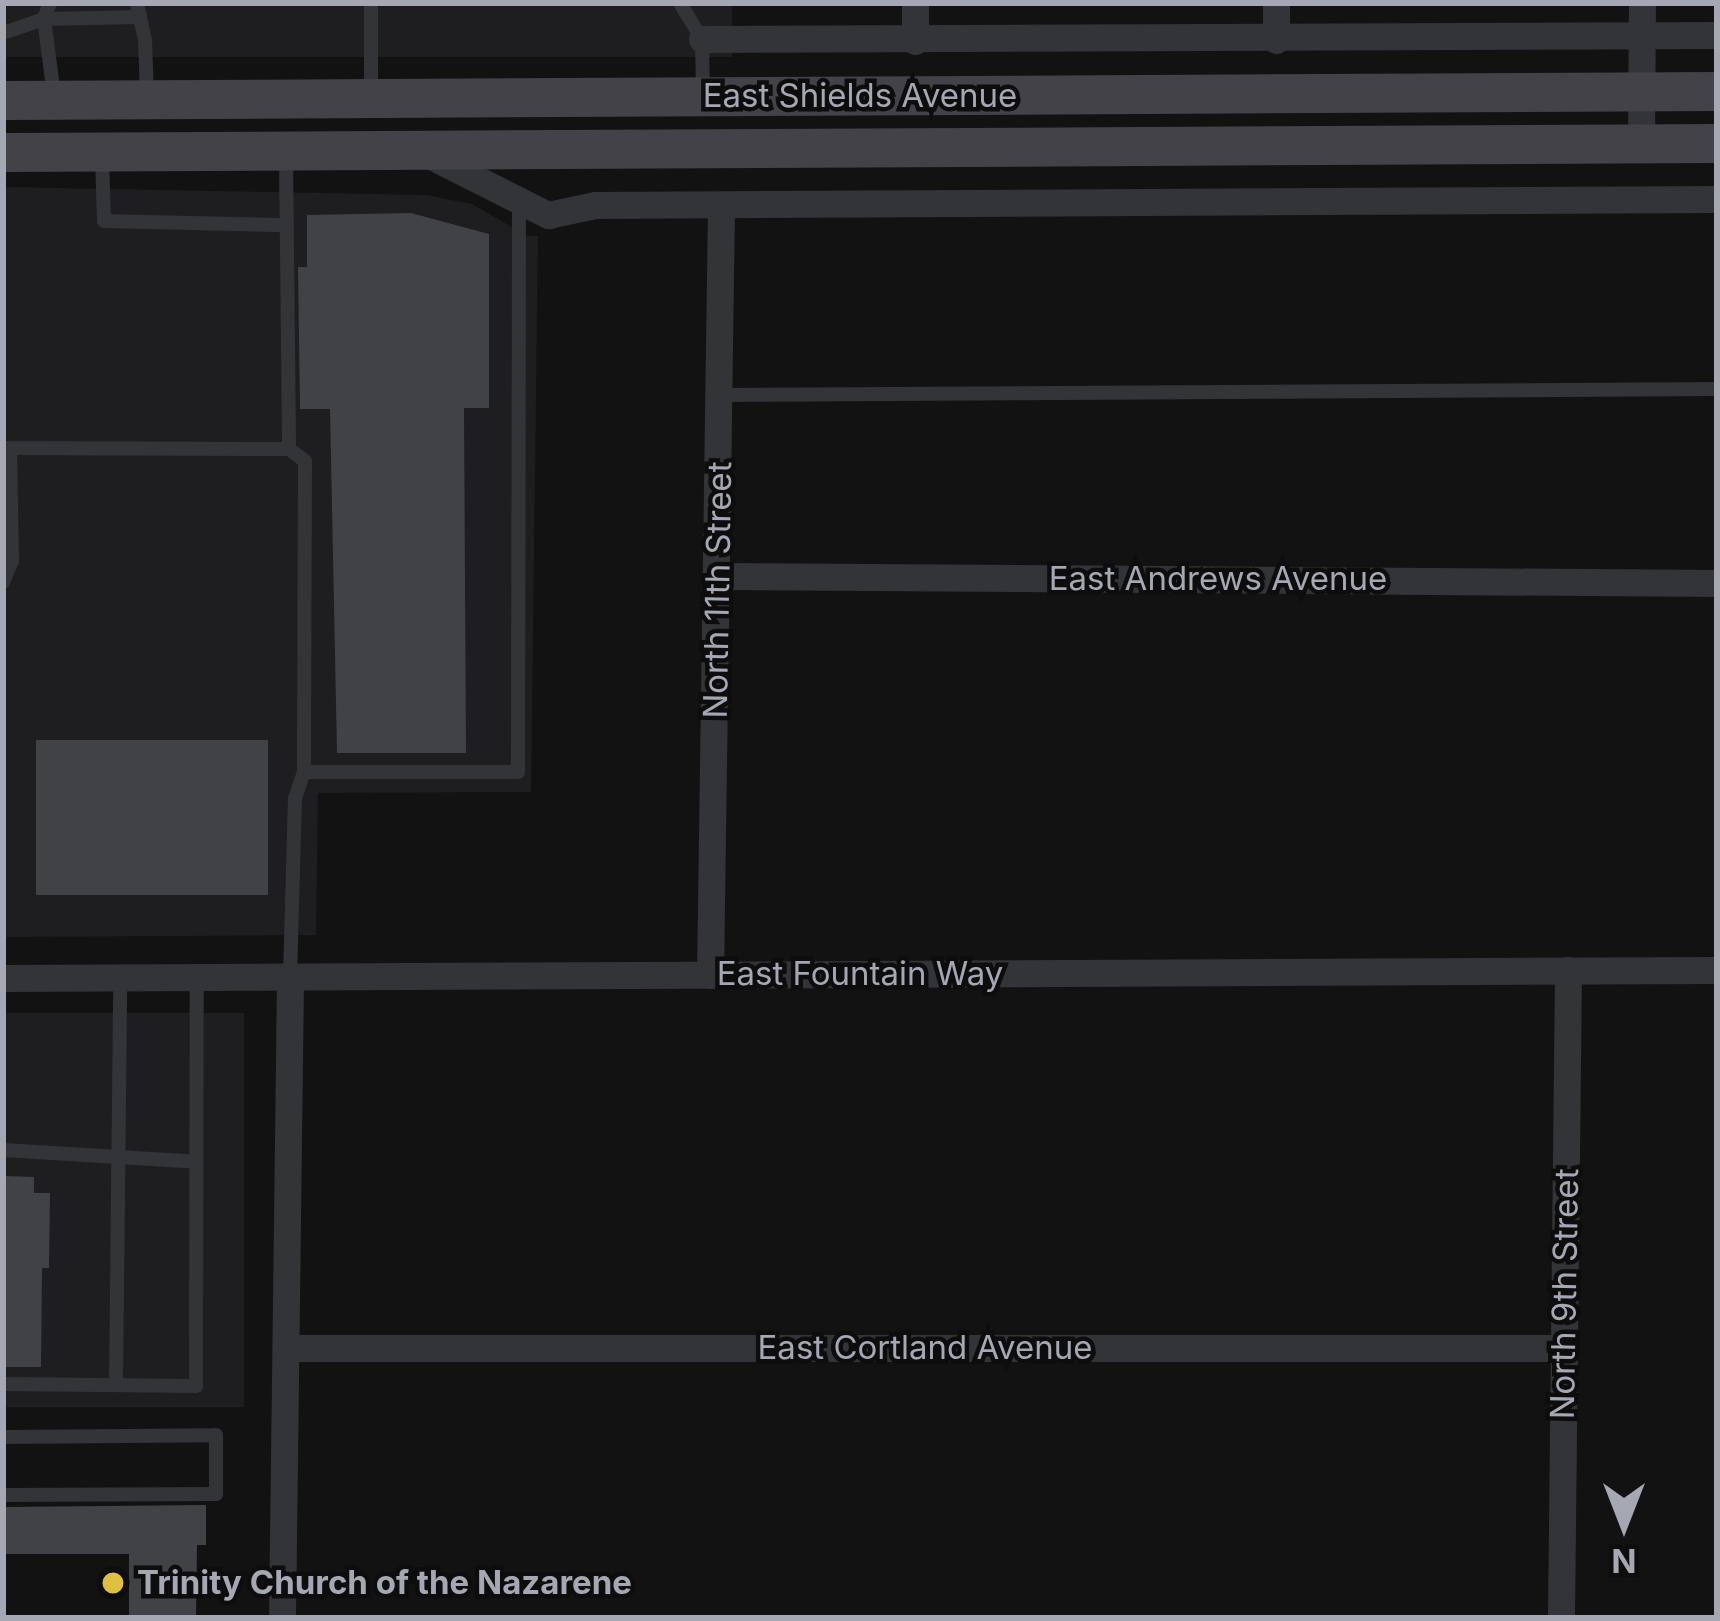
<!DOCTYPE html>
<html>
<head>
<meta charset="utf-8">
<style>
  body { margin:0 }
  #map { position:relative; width:1720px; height:1621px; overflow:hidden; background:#121213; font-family:Inter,sans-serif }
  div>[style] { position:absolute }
  .built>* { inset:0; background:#1e1e20; transform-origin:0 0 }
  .building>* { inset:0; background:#414246; transform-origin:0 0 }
  .service>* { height:14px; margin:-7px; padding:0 7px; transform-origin:7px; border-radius:7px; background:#333438 }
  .minor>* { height:27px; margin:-13.5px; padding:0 13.5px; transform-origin:13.5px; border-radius:13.5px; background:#333438 }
  .secondary>* { height:39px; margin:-19.5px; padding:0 19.5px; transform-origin:19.5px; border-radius:19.5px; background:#424248 }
  .dots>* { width:33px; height:33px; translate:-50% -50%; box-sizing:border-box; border:6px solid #0d0d0e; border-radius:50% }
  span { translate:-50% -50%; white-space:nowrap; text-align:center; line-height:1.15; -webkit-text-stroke:9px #0d0d0e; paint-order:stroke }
  .street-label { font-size:33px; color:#a5a7b2 }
  .poi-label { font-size:33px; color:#a5a7b2; font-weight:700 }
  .left { translate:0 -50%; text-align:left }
  .frame { position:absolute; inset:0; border:6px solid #a5a7b2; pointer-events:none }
  .north { position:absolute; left:1564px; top:1465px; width:120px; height:120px; -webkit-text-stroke:9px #0d0d0e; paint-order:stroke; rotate:180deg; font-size:33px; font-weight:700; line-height:48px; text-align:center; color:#a5a7b2 }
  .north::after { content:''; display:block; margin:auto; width:42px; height:54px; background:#a5a7b2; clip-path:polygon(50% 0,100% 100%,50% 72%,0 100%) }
</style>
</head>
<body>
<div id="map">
  <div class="built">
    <div style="left:3px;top:3px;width:729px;height:54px"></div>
    <div style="clip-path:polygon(3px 187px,426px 195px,472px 204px,527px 236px,538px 236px,531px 792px,318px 793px,316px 935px,3px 937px)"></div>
    <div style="left:244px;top:1013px;width:394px;height:241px;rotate:90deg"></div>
  </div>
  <div class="building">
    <div style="clip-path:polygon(411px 213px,489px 234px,489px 408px,464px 408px,466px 753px,337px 753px,330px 409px,300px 409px,298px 267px,307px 267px,307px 215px)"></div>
    <div style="left:268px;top:740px;width:155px;height:232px;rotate:90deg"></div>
    <div style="clip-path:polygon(3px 1176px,34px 1177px,34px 1193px,50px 1193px,49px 1268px,42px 1268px,41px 1367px,3px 1367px)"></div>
    <div style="clip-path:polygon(206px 1505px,206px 1545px,197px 1545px,196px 1618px,129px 1618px,129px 1554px,3px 1554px,3px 1507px)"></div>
  </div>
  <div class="service">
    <div style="left:50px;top:3px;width:17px;rotate:111deg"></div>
    <div style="left:44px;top:19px;width:77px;rotate:82.5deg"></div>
    <div style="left:137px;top:3px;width:38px;rotate:78deg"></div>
    <div style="left:145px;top:40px;width:54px;rotate:87.9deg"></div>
    <div style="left:371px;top:3px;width:90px;rotate:90deg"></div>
    <div style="left:680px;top:3px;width:42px;rotate:58.6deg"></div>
    <div style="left:702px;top:39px;width:52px;rotate:88.9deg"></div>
    <div style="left:3px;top:33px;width:43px;rotate:-18.9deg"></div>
    <div style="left:44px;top:19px;width:96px;rotate:-1.2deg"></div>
    <div style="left:286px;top:154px;width:295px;rotate:89.4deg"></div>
    <div style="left:102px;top:157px;width:64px;rotate:88.2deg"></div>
    <div style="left:104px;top:221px;width:183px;rotate:1.3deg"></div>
    <div style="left:720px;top:395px;width:997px;rotate:-0.34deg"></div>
    <div style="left:3px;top:448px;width:286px;rotate:0.2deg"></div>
    <div style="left:289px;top:449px;width:20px;rotate:37deg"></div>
    <div style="left:305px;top:461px;width:311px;rotate:90.2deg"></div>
    <div style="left:304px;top:772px;width:28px;rotate:109deg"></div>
    <div style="left:295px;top:798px;width:179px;rotate:91.6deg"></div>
    <div style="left:3px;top:582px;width:23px;rotate:-67deg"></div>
    <div style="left:12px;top:561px;width:113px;rotate:-91deg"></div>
    <div style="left:304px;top:772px;width:214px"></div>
    <div style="left:518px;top:772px;width:569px;rotate:-89.9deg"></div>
    <div style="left:3px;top:1150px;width:194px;rotate:3.5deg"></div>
    <div style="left:3px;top:1384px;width:193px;rotate:0.6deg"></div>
    <div style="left:196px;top:1386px;width:408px;rotate:-89.9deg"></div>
    <div style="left:116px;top:1385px;width:407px;rotate:-89.4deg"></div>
    <div style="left:3px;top:1437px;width:213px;rotate:-0.5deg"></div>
    <div style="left:216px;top:1435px;width:59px;rotate:90deg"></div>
    <div style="left:216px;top:1494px;width:213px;rotate:179.7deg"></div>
  </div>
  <div class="minor">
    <div style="left:915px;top:3px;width:38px;rotate:90deg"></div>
    <div style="left:1276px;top:3px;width:37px;rotate:90deg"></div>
    <div style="left:702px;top:39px;width:1015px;rotate:-0.23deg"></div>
    <div style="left:1641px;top:143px;width:140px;rotate:-89.6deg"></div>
    <div style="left:427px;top:154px;width:136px;rotate:26.8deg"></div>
    <div style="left:548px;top:215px;width:48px;rotate:-12deg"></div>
    <div style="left:595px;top:205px;width:1122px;rotate:-0.31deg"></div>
    <div style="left:719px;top:576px;width:998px;rotate:0.4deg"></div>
    <div style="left:710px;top:975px;width:770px;rotate:-89.18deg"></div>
    <div style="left:3px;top:978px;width:1714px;rotate:-0.27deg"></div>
    <div style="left:286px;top:1348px;width:1278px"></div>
    <div style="left:282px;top:1618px;width:641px;rotate:-89.28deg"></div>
    <div style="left:1561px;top:1618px;width:648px;rotate:-89.38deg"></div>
  </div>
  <div class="secondary">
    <div style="left:3px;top:100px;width:1714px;rotate:-0.3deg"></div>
    <div style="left:3px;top:152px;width:1714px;rotate:-0.3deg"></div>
  </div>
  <div class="dots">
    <div style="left:113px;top:1583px;background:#debf3f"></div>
  </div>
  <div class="street-label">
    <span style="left:860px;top:96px">East Shields Avenue</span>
    <span style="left:1218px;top:579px">East Andrews Avenue</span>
    <span style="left:718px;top:590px;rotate:-89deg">North 11th Street</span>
    <span style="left:860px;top:974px">East Fountain Way</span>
    <span style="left:1565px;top:1294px;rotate:-89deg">North 9th Street</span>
    <span style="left:925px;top:1348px">East Cortland Avenue</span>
  </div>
  <div class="poi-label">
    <span class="left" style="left:137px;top:1583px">Trinity Church of the Nazarene</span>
  </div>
  <div class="frame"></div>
  <div class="north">N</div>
</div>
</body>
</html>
